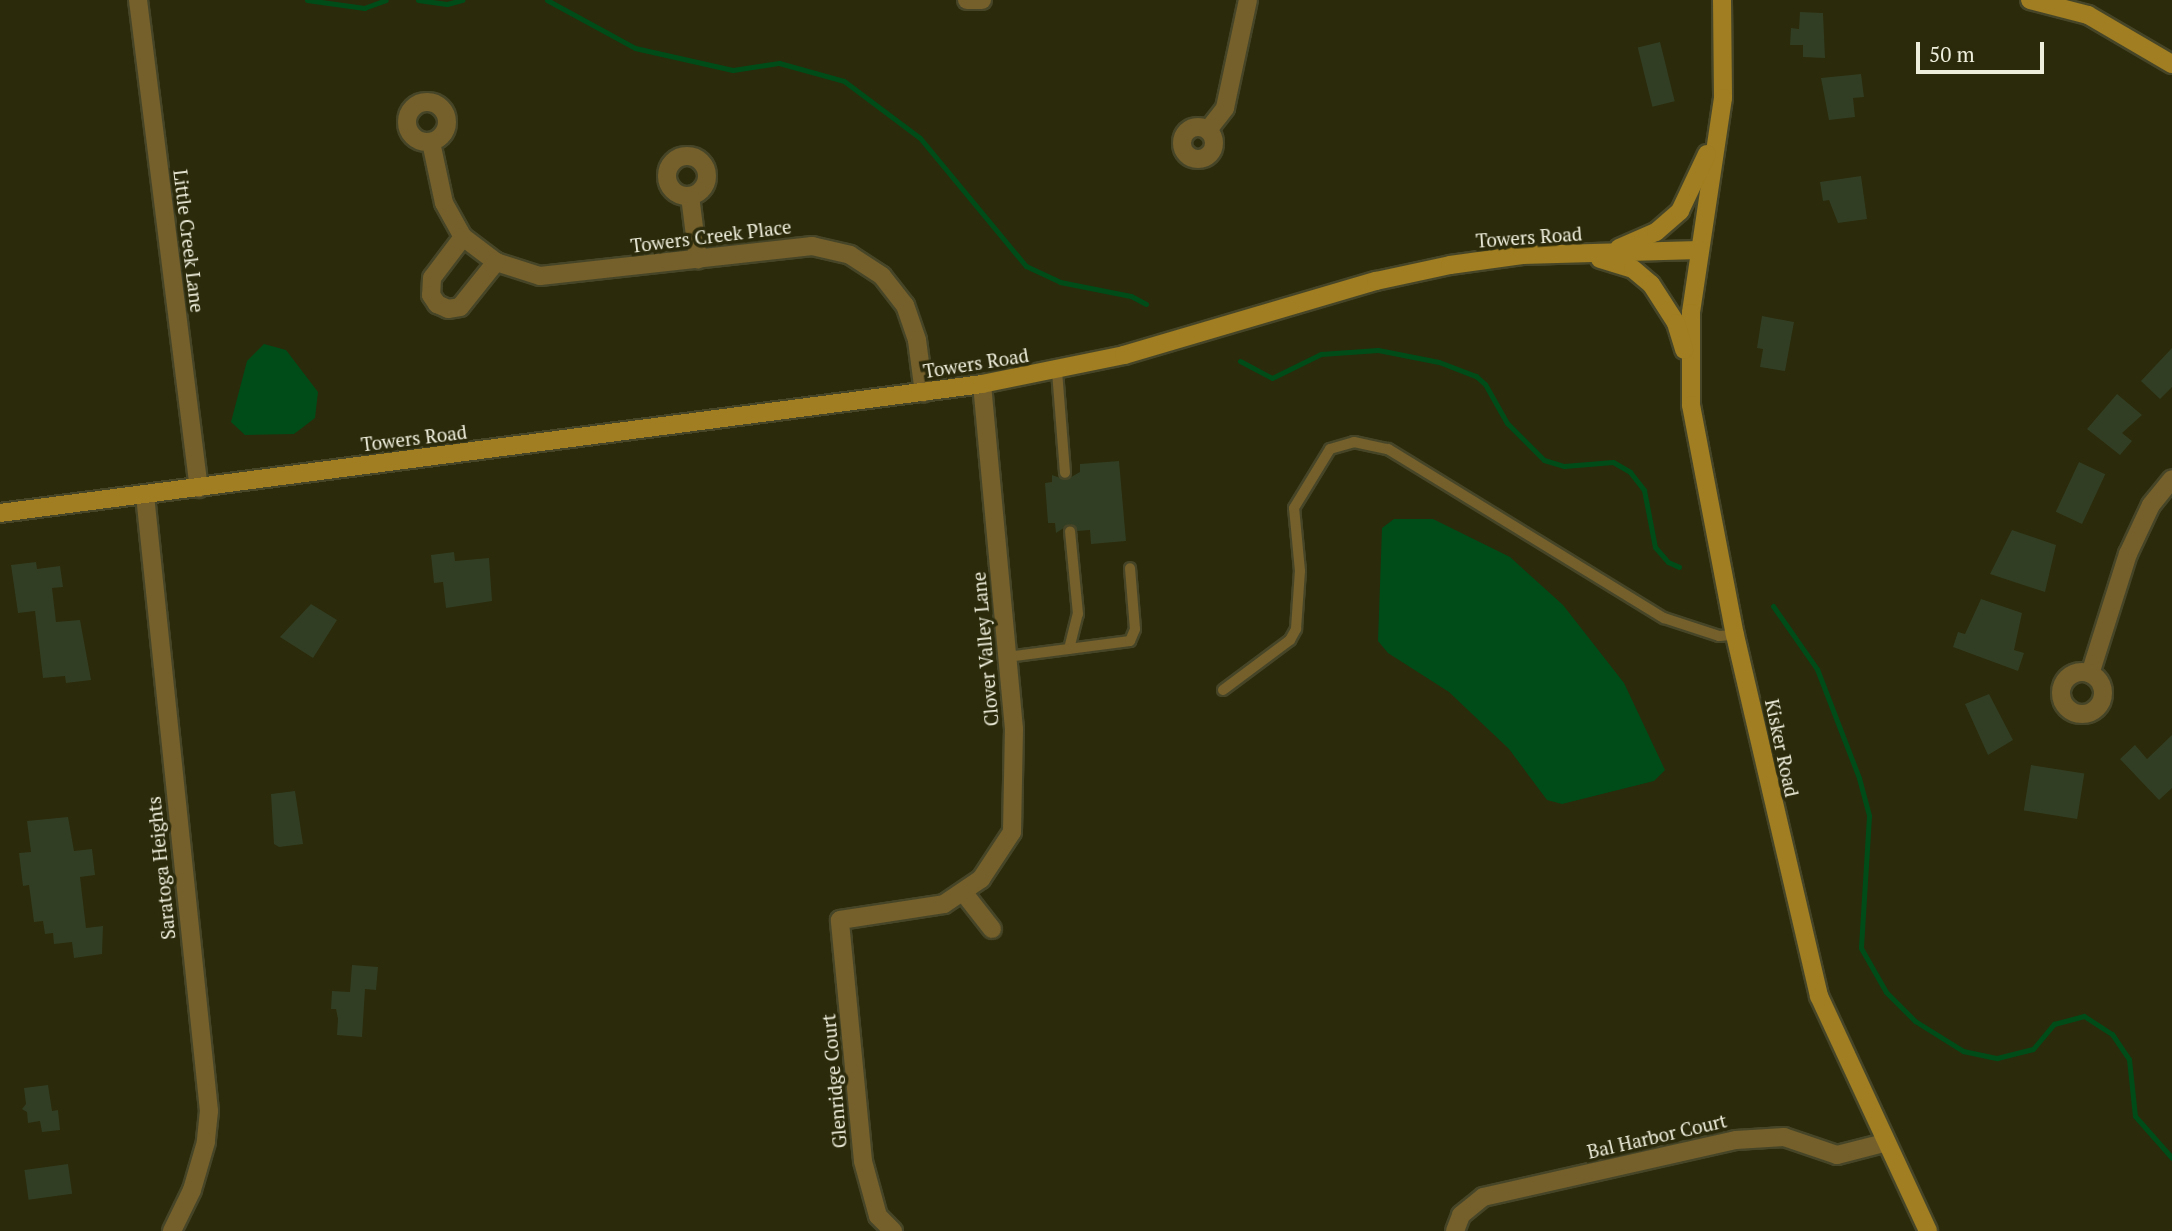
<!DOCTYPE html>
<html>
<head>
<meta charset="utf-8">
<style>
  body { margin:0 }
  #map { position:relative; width:2172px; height:1231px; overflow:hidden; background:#2b2a0b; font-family:"PT Serif",serif }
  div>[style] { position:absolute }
  .water>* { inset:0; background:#004c19 }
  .stream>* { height:5px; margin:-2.5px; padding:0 2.5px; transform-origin:2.5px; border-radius:2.5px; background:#004c19 }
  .building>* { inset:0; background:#323e23; transform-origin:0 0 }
  .roads { filter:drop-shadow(2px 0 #464528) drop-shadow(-2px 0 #464528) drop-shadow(0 2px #464528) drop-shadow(0 -2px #464528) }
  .service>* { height:10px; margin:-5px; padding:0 5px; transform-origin:5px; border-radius:5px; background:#75602c }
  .minor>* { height:18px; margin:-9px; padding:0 9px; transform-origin:9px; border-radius:9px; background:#75602c }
  .minor>.ring { margin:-9px; padding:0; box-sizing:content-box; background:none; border:18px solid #75602c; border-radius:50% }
  .secondary>* { height:18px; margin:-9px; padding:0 9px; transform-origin:9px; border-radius:9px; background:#a07e21 }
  span { translate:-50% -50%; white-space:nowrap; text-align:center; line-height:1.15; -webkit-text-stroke:7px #2b2a0b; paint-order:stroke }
  .street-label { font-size:19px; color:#eeeedc }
  .scale { position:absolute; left:1916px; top:42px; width:128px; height:32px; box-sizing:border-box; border:4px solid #eeeedc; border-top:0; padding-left:9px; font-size:21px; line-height:24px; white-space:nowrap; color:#eeeedc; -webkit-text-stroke:5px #2b2a0b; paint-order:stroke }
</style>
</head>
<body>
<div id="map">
  <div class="water">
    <div style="clip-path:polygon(264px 344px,286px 350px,318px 392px,315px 418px,294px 434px,245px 435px,231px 422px,247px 361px)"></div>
    <div style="clip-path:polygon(1394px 519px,1433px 519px,1510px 557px,1563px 605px,1624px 683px,1665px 770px,1654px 781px,1562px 804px,1547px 800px,1509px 749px,1449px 692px,1388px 653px,1378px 641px,1382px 528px)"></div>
  </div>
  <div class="stream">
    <div style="left:307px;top:0;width:58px;rotate:8deg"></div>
    <div style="left:364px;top:8px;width:23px;rotate:-20deg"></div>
    <div style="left:418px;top:0;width:29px;rotate:8deg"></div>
    <div style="left:447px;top:4px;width:16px;rotate:-15deg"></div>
    <div style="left:547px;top:0;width:100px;rotate:28.6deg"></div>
    <div style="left:635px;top:48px;width:100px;rotate:12.7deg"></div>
    <div style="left:733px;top:70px;width:47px;rotate:-8.7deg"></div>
    <div style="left:779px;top:63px;width:67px;rotate:15.5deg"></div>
    <div style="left:844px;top:81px;width:95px;rotate:36.9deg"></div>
    <div style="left:920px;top:138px;width:166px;rotate:50.4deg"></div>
    <div style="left:1026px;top:266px;width:38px;rotate:25deg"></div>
    <div style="left:1060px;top:282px;width:72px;rotate:11.2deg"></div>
    <div style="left:1131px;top:296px;width:17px;rotate:28deg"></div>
    <div style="left:1240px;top:361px;width:36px;rotate:28deg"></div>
    <div style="left:1272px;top:378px;width:55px;rotate:-26.1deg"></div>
    <div style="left:1321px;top:354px;width:57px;rotate:-4deg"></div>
    <div style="left:1378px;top:350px;width:62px;rotate:11.1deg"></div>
    <div style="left:1439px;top:362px;width:40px;rotate:21deg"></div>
    <div style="left:1476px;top:376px;width:12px;rotate:42deg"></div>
    <div style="left:1485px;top:384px;width:45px;rotate:60.6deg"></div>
    <div style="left:1507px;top:423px;width:52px;rotate:45deg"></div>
    <div style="left:1544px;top:460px;width:21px;rotate:17deg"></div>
    <div style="left:1564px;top:466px;width:49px;rotate:-4.7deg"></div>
    <div style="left:1613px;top:462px;width:20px;rotate:30deg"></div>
    <div style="left:1630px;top:472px;width:23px;rotate:52deg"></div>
    <div style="left:1644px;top:490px;width:58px;rotate:79.1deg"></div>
    <div style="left:1655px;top:547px;width:20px;rotate:49deg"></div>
    <div style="left:1668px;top:562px;width:12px;rotate:24deg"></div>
    <div style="left:1773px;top:606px;width:77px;rotate:55.1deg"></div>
    <div style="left:1817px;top:669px;width:117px;rotate:68.9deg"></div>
    <div style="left:1859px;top:778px;width:39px;rotate:75deg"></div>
    <div style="left:1869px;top:816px;width:132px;rotate:93.5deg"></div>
    <div style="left:1861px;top:948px;width:51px;rotate:60.4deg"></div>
    <div style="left:1886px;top:992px;width:41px;rotate:45deg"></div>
    <div style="left:1915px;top:1021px;width:57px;rotate:32deg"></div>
    <div style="left:1963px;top:1051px;width:35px;rotate:12deg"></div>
    <div style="left:1997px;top:1058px;width:37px;rotate:-14deg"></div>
    <div style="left:2033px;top:1049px;width:33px;rotate:-50deg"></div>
    <div style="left:2054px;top:1024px;width:31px;rotate:-15deg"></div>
    <div style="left:2084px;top:1016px;width:33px;rotate:33deg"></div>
    <div style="left:2112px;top:1034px;width:30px;rotate:56deg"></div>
    <div style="left:2129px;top:1059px;width:57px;rotate:84deg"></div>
    <div style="left:2135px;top:1116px;width:56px;rotate:48.6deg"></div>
  </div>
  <div class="building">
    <div style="clip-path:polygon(1800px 12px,1823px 13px,1825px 58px,1803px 57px,1803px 45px,1790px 45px,1791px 28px,1799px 29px)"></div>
    <div style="left:1660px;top:42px;width:61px;height:23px;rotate:76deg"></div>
    <div style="clip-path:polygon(1861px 74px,1864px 97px,1853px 98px,1855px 117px,1829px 120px,1821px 78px)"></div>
    <div style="clip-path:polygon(1861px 176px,1867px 219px,1838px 223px,1829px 200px,1823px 201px,1820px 182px)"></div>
    <div style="clip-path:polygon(1762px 316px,1794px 322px,1785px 371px,1760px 367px,1763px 349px,1757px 348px)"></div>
    <div style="clip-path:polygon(2172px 348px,2172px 387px,2160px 399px,2141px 381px)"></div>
    <div style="clip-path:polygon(2117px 394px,2142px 415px,2122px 433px,2132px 441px,2120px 455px,2087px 429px)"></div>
    <div style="clip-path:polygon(1119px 461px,1126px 541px,1091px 544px,1090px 530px,1077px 531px,1070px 524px,1056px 533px,1055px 523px,1048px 523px,1045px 483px,1052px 482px,1052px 475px,1066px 480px,1080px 472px,1080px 464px)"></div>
    <div style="left:2079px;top:462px;width:29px;height:55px;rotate:25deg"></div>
    <div style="clip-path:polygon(2012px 530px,2056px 545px,2045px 592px,1990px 574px)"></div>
    <div style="clip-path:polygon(454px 552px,455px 561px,489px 558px,492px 601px,446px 608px,443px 582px,434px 583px,431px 555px)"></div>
    <div style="clip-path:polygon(36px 562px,37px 569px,60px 566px,63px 587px,52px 588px,56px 622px,80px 620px,91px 680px,66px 683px,65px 676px,43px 678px,35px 611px,18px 613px,11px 565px)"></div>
    <div style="clip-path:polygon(1981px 599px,2022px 613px,2014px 650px,2024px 653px,2018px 671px,1953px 647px,1958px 632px,1965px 634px)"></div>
    <div style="clip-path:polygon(311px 604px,337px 620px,313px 658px,280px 637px)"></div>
    <div style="clip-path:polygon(1989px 694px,2013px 740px,1988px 755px,1965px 704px)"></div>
    <div style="clip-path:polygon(2172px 735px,2172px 788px,2159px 800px,2120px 759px,2135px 745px,2147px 759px)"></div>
    <div style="left:2031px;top:765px;width:54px;height:46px;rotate:9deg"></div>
    <div style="clip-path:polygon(295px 791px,303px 844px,279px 847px,274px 844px,271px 794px)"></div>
    <div style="clip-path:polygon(68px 817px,74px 851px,92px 849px,95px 875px,80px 877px,86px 928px,103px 926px,102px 954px,74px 958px,72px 942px,54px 944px,53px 933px,45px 934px,43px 921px,34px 922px,29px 885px,23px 886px,19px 853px,31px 852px,27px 821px)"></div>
    <div style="clip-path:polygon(352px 965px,378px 967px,376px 990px,365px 989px,362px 1037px,337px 1035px,338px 1019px,336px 1009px,331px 1009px,332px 991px,350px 992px)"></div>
    <div style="clip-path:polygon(48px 1085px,52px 1111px,58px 1110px,60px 1130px,42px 1132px,40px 1121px,28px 1123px,27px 1112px,22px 1109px,26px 1104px,24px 1088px)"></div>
    <div style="left:68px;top:1164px;width:30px;height:44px;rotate:82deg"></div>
  </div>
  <div class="roads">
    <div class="service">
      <div style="left:1057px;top:371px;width:102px;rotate:85.5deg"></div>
      <div style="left:1069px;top:649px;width:36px;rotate:-76deg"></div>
      <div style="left:1078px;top:614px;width:83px;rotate:-95.5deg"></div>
      <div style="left:1007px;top:657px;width:124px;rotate:-7.4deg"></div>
      <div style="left:1130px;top:641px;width:13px;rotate:-67deg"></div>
      <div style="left:1135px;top:629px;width:61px;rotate:-94.7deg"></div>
      <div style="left:1223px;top:690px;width:84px;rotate:-36.7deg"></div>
      <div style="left:1290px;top:640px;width:13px;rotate:-61deg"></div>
      <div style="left:1296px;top:629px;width:58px;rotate:-86.1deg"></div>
      <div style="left:1300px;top:571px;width:63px;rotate:-95.4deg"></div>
      <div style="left:1294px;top:508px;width:69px;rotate:-58.6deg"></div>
      <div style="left:1330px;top:449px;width:25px;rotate:-16deg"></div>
      <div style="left:1354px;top:442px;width:35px;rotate:12deg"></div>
      <div style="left:1388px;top:449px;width:324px;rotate:31.5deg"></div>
      <div style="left:1664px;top:618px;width:58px;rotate:18.1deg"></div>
      <div style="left:1719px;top:636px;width:16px;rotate:-4deg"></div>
    </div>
    <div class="minor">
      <div style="left:138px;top:0;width:492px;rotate:82.9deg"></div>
      <div style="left:967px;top:0;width:15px"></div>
      <div class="ring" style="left:407px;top:102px;width:22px;height:22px"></div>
      <div class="ring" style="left:1182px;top:127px;width:14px;height:14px"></div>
      <div style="left:1208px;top:130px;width:28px;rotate:-52deg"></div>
      <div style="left:1225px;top:108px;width:110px;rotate:-78deg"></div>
      <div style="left:431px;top:142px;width:62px;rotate:78deg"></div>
      <div style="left:444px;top:203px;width:39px;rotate:61deg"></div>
      <div style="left:463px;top:237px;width:41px;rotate:37.1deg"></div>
      <div style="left:496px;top:262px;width:46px;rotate:17.7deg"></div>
      <div style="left:540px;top:276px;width:274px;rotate:-6.3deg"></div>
      <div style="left:812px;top:246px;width:39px;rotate:13deg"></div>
      <div style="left:850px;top:255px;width:38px;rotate:33deg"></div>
      <div style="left:882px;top:276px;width:37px;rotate:52deg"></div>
      <div style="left:905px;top:305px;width:37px;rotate:71deg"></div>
      <div style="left:917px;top:340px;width:53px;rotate:82.5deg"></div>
      <div class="ring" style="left:667px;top:156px;width:22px;height:22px"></div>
      <div style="left:690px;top:196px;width:64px;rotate:82.8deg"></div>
      <div style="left:463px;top:237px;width:51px;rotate:127.1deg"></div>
      <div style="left:432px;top:278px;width:17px;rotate:93deg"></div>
      <div style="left:431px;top:295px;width:11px;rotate:56deg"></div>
      <div style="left:437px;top:304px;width:12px;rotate:24deg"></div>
      <div style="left:448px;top:309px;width:12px;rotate:-9deg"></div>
      <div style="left:460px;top:307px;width:58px;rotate:-51.3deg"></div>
      <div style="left:145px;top:495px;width:619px;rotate:84.07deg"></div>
      <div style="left:209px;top:1111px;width:31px;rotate:96deg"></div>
      <div style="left:206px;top:1142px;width:50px;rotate:106.3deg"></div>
      <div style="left:192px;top:1190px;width:46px;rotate:116deg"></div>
      <div style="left:2091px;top:671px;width:123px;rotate:-72.5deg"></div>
      <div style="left:2128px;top:554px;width:54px;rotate:-64.9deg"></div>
      <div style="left:2151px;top:505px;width:33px;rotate:-51deg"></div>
      <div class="ring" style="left:2061px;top:672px;width:24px;height:24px"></div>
      <div style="left:963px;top:892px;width:47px;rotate:51.9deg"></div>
      <div style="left:893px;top:1231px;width:21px;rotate:-135deg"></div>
      <div style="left:878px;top:1216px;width:57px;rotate:-105.3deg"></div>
      <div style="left:863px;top:1161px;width:242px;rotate:-95.5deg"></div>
      <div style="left:840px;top:920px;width:105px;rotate:-8.7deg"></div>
      <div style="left:944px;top:904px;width:45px;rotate:-34deg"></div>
      <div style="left:981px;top:879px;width:56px;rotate:-56.6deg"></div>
      <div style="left:1012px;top:832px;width:103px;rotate:-88.9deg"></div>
      <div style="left:1014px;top:729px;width:346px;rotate:-95.3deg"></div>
      <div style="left:1455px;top:1231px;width:17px;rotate:-69deg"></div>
      <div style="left:1461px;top:1215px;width:28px;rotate:-39deg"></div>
      <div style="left:1483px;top:1197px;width:259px;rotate:-12.7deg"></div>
      <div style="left:1736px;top:1140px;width:48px;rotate:-3.6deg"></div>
      <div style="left:1784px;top:1137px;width:56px;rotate:18.8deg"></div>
      <div style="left:1837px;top:1155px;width:49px;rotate:-14.3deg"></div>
    </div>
    <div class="secondary">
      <div style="left:1722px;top:0;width:98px;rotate:89.4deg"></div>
      <div style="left:1723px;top:98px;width:217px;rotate:98.5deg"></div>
      <div style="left:1691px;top:313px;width:92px;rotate:90deg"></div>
      <div style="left:1691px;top:405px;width:234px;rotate:79.2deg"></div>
      <div style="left:1735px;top:635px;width:371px;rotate:76.9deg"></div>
      <div style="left:1819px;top:996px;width:259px;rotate:65.1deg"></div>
      <div style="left:2030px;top:0;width:60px;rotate:14.5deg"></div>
      <div style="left:2088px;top:15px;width:97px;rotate:30.3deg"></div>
      <div style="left:1619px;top:248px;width:40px;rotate:-23.4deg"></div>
      <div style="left:1656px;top:232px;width:32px;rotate:-41deg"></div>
      <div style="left:1680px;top:211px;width:63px;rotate:-64.7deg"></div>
      <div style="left:1600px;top:259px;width:34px;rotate:17deg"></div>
      <div style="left:1633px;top:269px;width:23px;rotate:40deg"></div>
      <div style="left:1651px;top:284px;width:46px;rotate:57.3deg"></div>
      <div style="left:1676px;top:323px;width:28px;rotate:73deg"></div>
      <div style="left:0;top:513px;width:990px;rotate:-7.48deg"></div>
      <div style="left:982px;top:384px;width:145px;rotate:-11.5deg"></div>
      <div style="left:1124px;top:355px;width:263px;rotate:-16.4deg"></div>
      <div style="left:1376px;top:281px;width:76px;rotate:-12.2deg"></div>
      <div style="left:1450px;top:265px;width:73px;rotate:-7.9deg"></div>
      <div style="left:1522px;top:255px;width:177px;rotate:-1.6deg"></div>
    </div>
  </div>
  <div class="street-label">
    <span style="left:711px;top:236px;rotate:-7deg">Towers Creek Place</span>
    <span style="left:1529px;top:237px;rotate:-4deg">Towers Road</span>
    <span style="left:189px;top:241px;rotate:83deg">Little Creek Lane</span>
    <span style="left:976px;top:363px;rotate:-9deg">Towers Road</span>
    <span style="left:414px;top:438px;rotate:-7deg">Towers Road</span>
    <span style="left:985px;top:649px;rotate:-95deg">Clover Valley Lane</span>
    <span style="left:1782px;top:748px;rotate:78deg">Kisker Road</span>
    <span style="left:161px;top:868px;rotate:-96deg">Saratoga Heights</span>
    <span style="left:834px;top:1081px;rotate:-95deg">Glenridge Court</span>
    <span style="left:1657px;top:1136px;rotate:-13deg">Bal Harbor Court</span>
  </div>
  <div class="scale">50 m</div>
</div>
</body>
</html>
